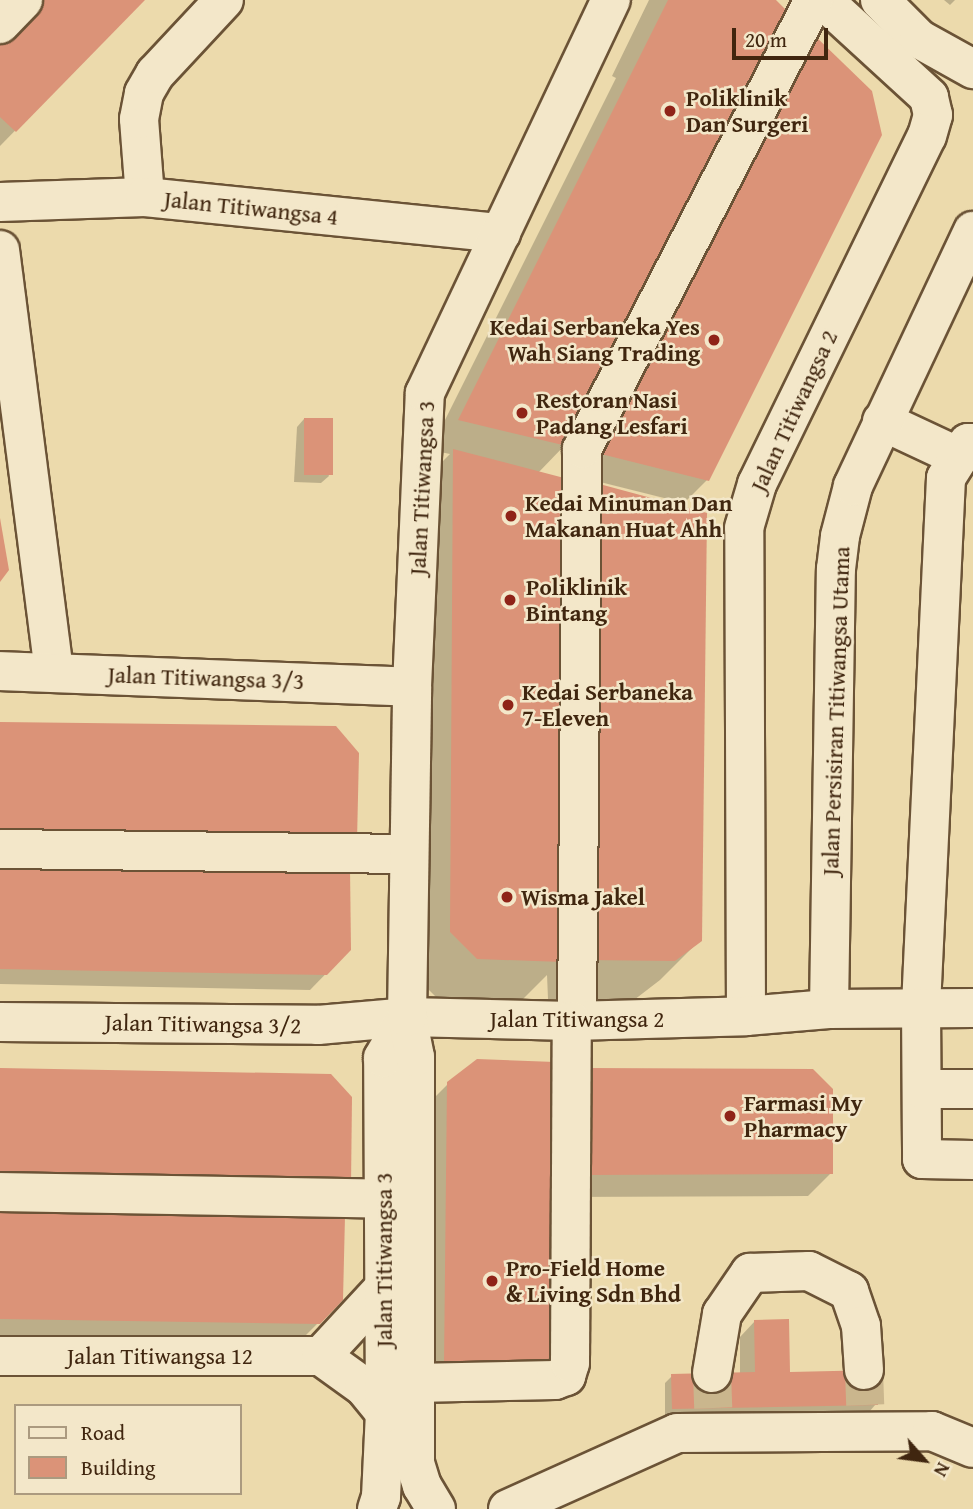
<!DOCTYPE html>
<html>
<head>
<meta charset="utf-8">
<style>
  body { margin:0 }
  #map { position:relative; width:973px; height:1509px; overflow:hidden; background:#ecdaac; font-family:"Gentium Book Plus",serif }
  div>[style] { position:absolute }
  .shadow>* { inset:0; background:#0003 }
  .building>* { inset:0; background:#db9378; transform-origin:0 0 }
  .minor-tunnel>* { height:38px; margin-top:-19px; transform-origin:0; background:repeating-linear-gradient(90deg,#cab68d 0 38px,transparent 0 57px) }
  .roads { filter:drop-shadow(2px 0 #6b5336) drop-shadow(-2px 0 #6b5336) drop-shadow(0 2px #6b5336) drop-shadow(0 -2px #6b5336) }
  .minor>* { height:38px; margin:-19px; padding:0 19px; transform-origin:19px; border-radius:19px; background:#f3e7c9 }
  .dots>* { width:19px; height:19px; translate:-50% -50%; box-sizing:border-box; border:4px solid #f3e7c9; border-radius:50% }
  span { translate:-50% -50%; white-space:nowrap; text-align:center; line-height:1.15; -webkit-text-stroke:5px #f3e7c9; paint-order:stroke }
  .poi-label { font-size:23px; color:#40260f; font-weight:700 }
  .left { translate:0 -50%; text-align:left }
  .right { translate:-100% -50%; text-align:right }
  .street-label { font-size:23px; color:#40260f }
  .legend { position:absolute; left:14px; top:1404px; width:228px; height:91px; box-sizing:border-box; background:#f3e7c9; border:2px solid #ab9a7f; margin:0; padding:9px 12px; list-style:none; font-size:21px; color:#40260f }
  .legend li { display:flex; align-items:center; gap:14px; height:35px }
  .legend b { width:35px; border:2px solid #ab9a7f }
  .north { position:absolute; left:889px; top:1425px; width:70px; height:70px; -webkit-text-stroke:5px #f3e7c9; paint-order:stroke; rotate:118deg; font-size:19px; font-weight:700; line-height:28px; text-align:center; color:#40260f }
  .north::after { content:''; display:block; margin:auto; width:24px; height:32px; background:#40260f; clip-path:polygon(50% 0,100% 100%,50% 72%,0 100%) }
  .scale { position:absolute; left:732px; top:28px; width:96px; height:32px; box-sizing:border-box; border:4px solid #40260f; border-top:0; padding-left:9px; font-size:21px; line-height:24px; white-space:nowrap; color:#40260f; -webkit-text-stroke:5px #f3e7c9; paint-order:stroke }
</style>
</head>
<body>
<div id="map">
  <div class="shadow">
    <div style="clip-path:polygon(143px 0,0 146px,0 40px)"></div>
    <div style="clip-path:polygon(649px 0,773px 0,565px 445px,538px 473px,700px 940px,660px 980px,634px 1000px,548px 999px,547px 975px,522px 1000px,437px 998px,411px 972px,424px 480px,450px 454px,430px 450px,616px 78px,612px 76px)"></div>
    <div style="clip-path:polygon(944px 0,955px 0,950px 5px)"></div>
    <div style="clip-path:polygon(811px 34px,707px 480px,684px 503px,576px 476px)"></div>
    <div style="clip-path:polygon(304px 419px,329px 476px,321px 483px,294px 482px,297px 427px)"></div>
    <div style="clip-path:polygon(0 863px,350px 949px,310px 990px,0 984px)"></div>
    <div style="clip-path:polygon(448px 1084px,553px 1365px,422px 1389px,425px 1107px)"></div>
    <div style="clip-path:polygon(563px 1093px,831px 1173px,808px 1196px,563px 1197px)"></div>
    <div style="clip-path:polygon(0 1211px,341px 1300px,295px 1346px,0 1341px)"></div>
    <div style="clip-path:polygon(755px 1321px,786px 1373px,876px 1404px,869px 1412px,665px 1416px,665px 1383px,672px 1376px,740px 1374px,740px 1337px)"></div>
  </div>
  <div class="building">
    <div style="clip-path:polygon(37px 0,145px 0,16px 132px,0 117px,0 38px)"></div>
    <div style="clip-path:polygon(668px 0,776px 0,786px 10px,567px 446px,458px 420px)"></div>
    <div style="clip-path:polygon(811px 32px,872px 91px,882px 135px,709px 481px,597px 453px)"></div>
    <div style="left:304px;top:418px;width:29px;height:57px"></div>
    <div style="clip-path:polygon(453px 449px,568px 479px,563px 962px,477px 959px,450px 932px)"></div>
    <div style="clip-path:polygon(592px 482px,707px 513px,702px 941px,675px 961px,586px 960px)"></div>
    <div style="clip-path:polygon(0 518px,9px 570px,0 582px)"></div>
    <div style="clip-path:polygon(0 722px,336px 726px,359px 753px,357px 841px,0 838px)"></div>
    <div style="clip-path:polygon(0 860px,350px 869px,351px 950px,327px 975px,0 969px)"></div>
    <div style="clip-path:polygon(477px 1059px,555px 1062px,554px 1366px,444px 1366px,447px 1082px)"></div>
    <div style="clip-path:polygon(0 1068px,331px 1074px,352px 1097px,351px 1185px,0 1180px)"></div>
    <div style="clip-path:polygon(586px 1068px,813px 1069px,833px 1089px,833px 1174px,585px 1175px)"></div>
    <div style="clip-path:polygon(0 1208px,345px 1216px,343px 1300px,320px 1324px,0 1319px)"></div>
    <div style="clip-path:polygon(789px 1319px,790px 1372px,877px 1370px,878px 1405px,672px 1409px,671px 1374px,755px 1372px,754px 1320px)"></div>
  </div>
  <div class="minor-tunnel">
    <div style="left:864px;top:1370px;width:35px;rotate:88deg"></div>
    <div style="left:712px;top:1373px;width:35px;rotate:88deg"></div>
  </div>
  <div class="roads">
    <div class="minor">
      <div style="left:880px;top:0;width:55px;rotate:45deg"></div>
      <div style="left:919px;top:39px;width:62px;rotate:29.1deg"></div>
      <div style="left:0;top:24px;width:33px;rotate:-46deg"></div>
      <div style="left:145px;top:197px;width:78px;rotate:-94.4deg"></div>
      <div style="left:139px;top:119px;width:26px;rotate:-79deg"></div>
      <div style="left:144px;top:93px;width:22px;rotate:-60deg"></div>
      <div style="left:155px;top:74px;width:101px;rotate:-47deg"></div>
      <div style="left:0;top:202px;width:145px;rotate:-2deg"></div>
      <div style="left:145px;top:197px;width:358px;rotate:5.8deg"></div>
      <div style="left:0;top:250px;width:425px;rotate:82.7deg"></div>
      <div style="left:882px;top:421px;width:85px;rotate:25.1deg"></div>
      <div style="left:973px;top:443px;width:5px;rotate:180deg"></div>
      <div style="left:968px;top:443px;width:41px;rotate:122.2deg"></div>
      <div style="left:946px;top:478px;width:529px;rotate:92.71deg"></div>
      <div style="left:921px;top:1006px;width:153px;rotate:89.6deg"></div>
      <div style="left:922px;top:1159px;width:51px;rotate:1.1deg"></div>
      <div style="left:0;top:671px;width:412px;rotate:2.2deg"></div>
      <div style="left:0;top:849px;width:408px;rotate:0.7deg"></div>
      <div style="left:829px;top:1009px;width:440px;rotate:-89.1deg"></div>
      <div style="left:836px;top:569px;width:33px;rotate:-83deg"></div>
      <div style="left:840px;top:536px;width:52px;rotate:-75.4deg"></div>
      <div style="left:853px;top:486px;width:282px;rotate:-64.8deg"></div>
      <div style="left:746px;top:1016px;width:488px;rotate:-90.2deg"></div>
      <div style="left:744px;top:528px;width:46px;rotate:-73.5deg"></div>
      <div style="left:757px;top:484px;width:387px;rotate:-64deg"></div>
      <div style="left:927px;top:136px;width:22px;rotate:-74deg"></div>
      <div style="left:933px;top:115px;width:18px;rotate:-103deg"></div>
      <div style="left:929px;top:97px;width:144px;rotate:-137.5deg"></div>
      <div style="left:577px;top:1020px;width:571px;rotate:-89.5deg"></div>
      <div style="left:582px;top:449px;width:505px;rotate:-62.67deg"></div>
      <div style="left:0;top:1022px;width:318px;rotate:0.5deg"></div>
      <div style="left:318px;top:1025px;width:89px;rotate:-5.1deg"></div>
      <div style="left:407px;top:1017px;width:165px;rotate:1.4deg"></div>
      <div style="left:572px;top:1021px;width:174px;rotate:-1.6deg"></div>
      <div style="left:746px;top:1016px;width:83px;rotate:-4.8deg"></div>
      <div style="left:829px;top:1009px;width:144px;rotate:-0.4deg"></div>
      <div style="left:922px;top:1089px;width:51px"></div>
      <div style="left:0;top:1192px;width:384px;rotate:1deg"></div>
      <div style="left:0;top:1356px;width:321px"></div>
      <div style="left:321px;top:1356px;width:53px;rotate:35.8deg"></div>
      <div style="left:364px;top:1387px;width:33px;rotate:51deg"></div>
      <div style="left:321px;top:1356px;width:93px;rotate:-47.2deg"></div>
      <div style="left:712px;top:1373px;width:60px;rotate:-80.4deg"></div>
      <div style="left:722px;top:1314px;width:50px;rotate:-55.7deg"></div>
      <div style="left:750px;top:1273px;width:59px;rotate:-1.9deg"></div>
      <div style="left:809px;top:1271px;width:45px;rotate:26.6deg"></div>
      <div style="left:849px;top:1291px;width:37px;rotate:71deg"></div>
      <div style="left:861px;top:1326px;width:44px;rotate:86.1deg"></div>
      <div style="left:415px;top:1383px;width:140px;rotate:-1.2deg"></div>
      <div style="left:555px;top:1380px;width:12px;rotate:-20deg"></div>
      <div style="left:566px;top:1376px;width:14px;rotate:-73deg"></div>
      <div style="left:570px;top:1363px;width:342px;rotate:-89.7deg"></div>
      <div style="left:377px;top:1509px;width:13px;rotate:-72deg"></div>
      <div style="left:381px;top:1497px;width:84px;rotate:-87.3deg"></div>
      <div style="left:385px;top:1413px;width:355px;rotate:-90.3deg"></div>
      <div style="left:383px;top:1058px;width:48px;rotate:-59.7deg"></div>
      <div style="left:436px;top:1509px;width:27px;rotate:-121deg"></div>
      <div style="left:422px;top:1486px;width:24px;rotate:-107deg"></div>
      <div style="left:415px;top:1463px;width:406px;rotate:-90deg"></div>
      <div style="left:415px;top:1057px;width:41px;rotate:-101.3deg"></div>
      <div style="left:407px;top:1017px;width:330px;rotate:-89.1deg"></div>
      <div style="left:412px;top:687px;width:294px;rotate:-87.5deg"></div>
      <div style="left:425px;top:393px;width:435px;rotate:-64.7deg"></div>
      <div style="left:508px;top:1509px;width:185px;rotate:-24.2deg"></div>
      <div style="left:677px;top:1433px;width:255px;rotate:-0.4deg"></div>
      <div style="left:932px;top:1431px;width:44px;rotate:22.5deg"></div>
    </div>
  </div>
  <div class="dots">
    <div style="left:670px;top:111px;background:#8f2418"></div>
    <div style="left:714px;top:340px;background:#8f2418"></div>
    <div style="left:522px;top:413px;background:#8f2418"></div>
    <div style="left:511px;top:516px;background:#8f2418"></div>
    <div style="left:510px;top:600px;background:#8f2418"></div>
    <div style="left:508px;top:705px;background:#8f2418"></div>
    <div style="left:507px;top:897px;background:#8f2418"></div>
    <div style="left:730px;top:1116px;background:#8f2418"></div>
    <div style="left:492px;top:1281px;background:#8f2418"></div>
  </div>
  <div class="poi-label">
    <span class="left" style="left:686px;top:111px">Poliklinik<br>Dan Surgeri</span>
    <span class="right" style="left:700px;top:340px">Kedai Serbaneka Yes<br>Wah Siang Trading</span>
    <span class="left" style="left:536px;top:413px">Restoran Nasi<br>Padang Lesfari</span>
    <span class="left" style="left:525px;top:516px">Kedai Minuman Dan<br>Makanan Huat Ahh</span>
    <span class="left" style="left:526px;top:600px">Poliklinik<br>Bintang</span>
    <span class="left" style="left:522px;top:705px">Kedai Serbaneka<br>7-Eleven</span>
    <span class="left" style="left:521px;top:897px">Wisma Jakel</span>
    <span class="left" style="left:744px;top:1116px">Farmasi My<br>Pharmacy</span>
    <span class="left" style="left:506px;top:1281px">Pro-Field Home<br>&amp; Living Sdn Bhd</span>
  </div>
  <div class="street-label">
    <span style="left:251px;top:208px;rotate:6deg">Jalan Titiwangsa 4</span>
    <span style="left:794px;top:411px;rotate:-65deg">Jalan Titiwangsa 2</span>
    <span style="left:422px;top:488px;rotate:-87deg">Jalan Titiwangsa 3</span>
    <span style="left:206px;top:678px;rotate:2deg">Jalan Titiwangsa 3/3</span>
    <span style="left:836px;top:711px;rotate:-88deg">Jalan Persisiran Titiwangsa Utama</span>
    <span style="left:577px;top:1019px">Jalan Titiwangsa 2</span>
    <span style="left:203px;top:1024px;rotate:1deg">Jalan Titiwangsa 3/2</span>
    <span style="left:384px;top:1260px;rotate:-90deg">Jalan Titiwangsa 3</span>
    <span style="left:160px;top:1356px">Jalan Titiwangsa 12</span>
  </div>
  <ul class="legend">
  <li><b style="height:9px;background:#f3e7c9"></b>Road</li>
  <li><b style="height:19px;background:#db9378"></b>Building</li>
  </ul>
  <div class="north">N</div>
  <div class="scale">20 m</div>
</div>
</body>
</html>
